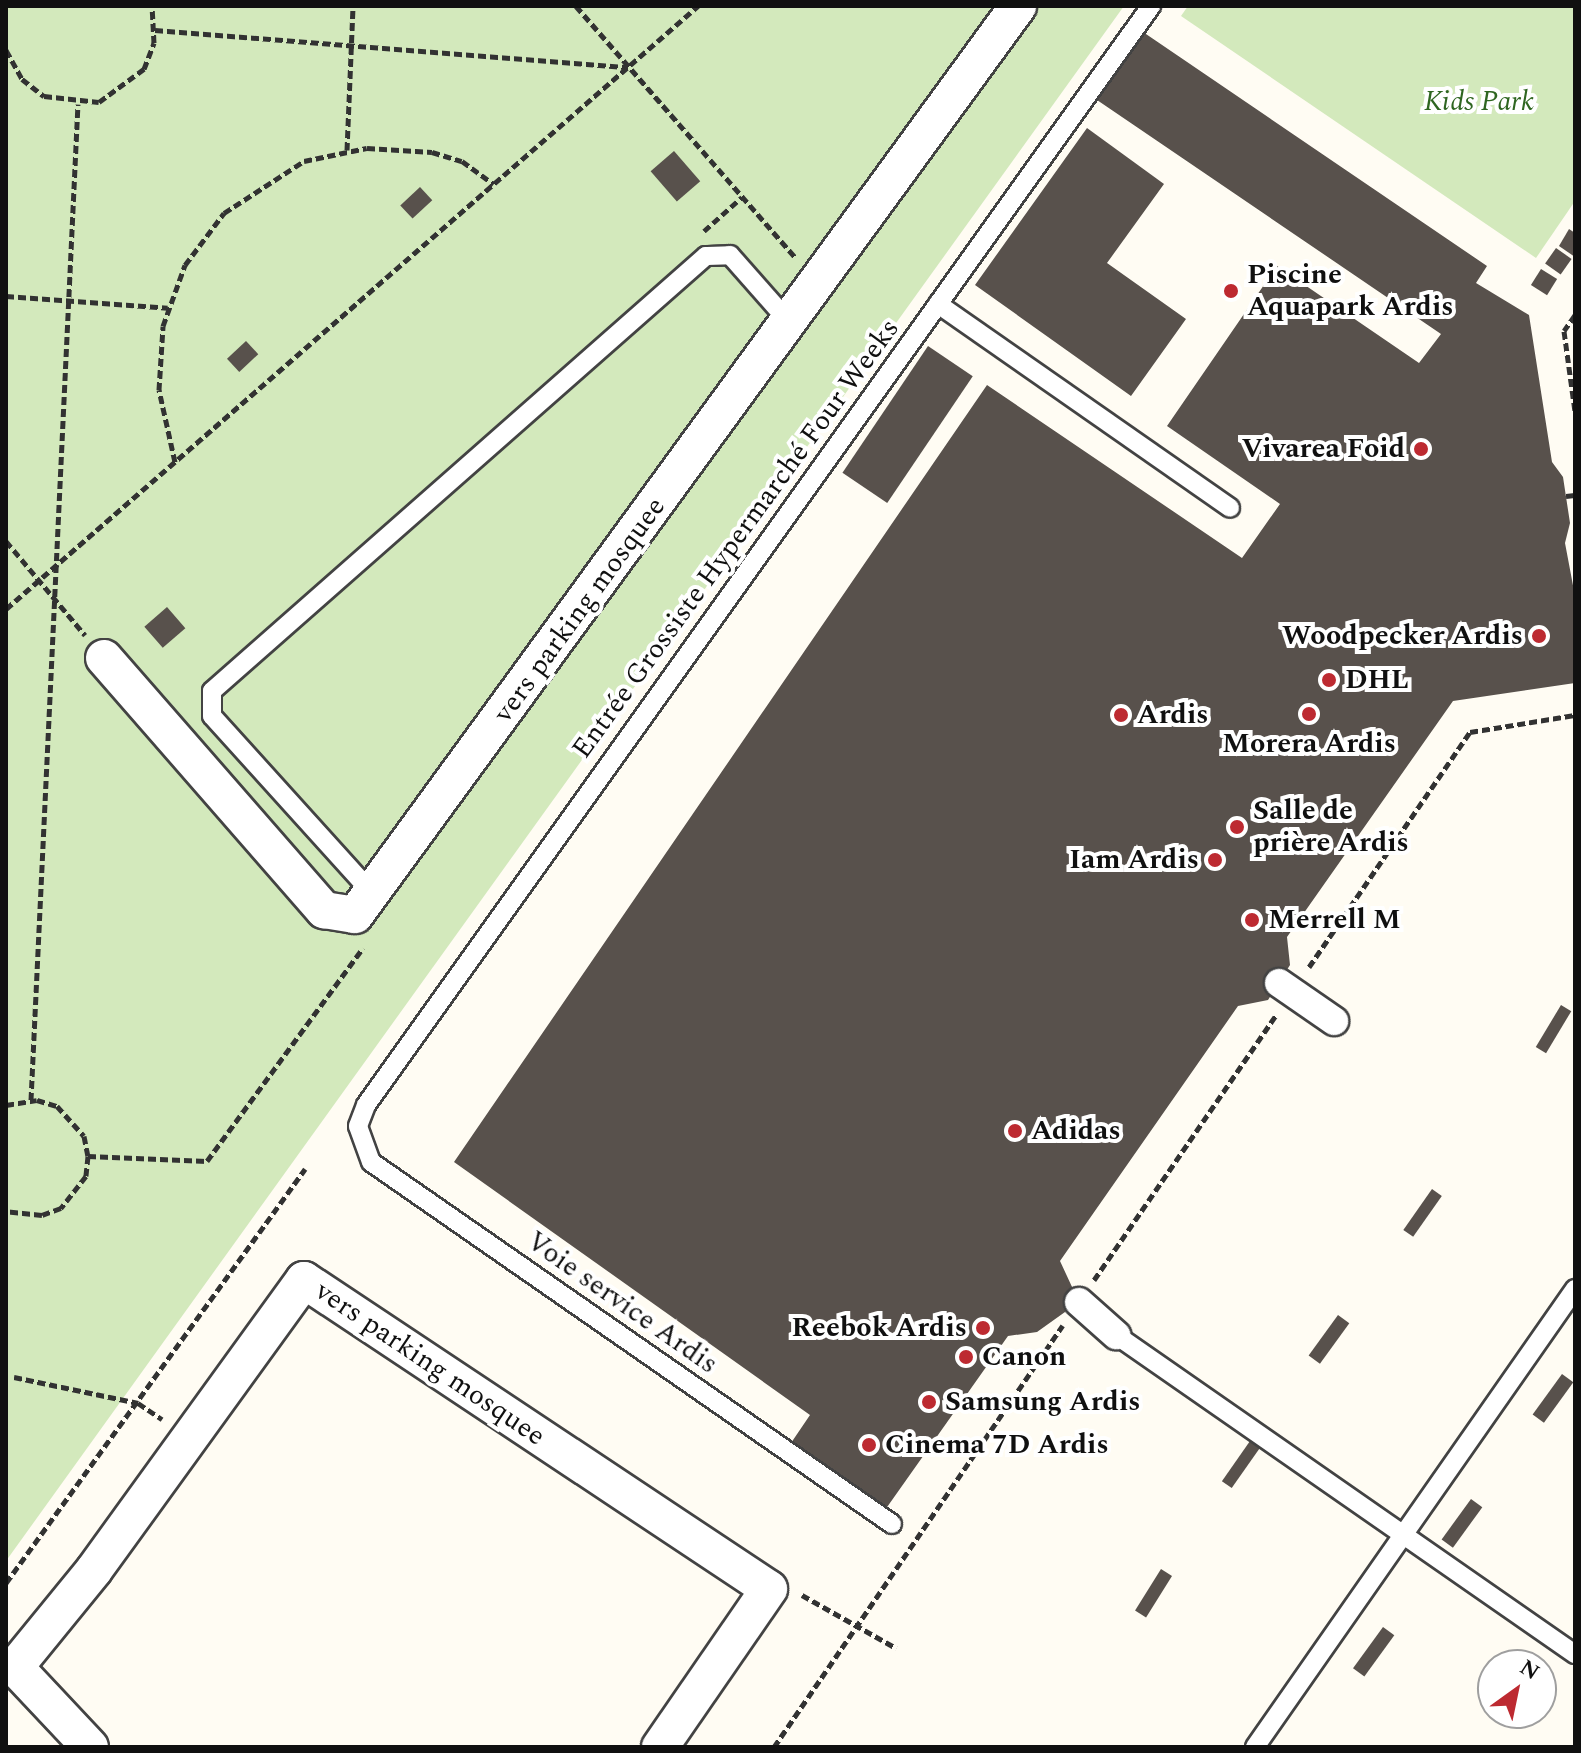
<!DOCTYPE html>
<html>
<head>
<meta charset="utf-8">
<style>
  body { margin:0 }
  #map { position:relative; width:1581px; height:1753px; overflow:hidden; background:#fffcf3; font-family:Spectral,serif }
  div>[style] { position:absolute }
  .green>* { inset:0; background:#d3e9bc }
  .building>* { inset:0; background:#58514c; transform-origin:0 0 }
  .path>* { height:5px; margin-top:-2.5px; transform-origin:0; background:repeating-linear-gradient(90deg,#323232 0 8px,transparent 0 12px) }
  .roads { filter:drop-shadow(2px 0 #434343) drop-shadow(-2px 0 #434343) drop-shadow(0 2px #434343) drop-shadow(0 -2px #434343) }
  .service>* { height:18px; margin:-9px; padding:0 9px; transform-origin:9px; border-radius:9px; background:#fff }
  .pedestrian>* { height:28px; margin:-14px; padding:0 14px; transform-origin:14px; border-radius:14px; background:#fff }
  .minor>* { height:36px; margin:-18px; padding:0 18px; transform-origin:18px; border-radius:18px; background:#fff }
  .dots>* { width:22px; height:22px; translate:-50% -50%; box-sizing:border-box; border:4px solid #fff; border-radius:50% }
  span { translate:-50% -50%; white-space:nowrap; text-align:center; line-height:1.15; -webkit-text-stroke:8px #fff; paint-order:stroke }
  .park-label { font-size:28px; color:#2f6621; font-style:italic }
  .poi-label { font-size:28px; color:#101010; font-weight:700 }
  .left { translate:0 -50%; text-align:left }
  .right { translate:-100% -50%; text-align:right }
  .street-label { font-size:28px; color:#101010 }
  .frame { position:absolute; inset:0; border:8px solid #101010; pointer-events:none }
  .north { position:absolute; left:1477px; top:1649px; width:80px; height:80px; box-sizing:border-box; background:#fff; border:2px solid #9f9f9f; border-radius:50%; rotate:33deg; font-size:22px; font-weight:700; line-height:32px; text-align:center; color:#101010 }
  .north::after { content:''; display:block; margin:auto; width:28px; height:36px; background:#bd2a31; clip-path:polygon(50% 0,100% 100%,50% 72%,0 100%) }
</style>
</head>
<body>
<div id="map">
  <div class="green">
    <div style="clip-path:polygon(6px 6px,1124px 6px,6px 1561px)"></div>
    <div style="clip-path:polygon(1188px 6px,1575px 6px,1575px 201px,1536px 258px,1181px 16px)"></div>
  </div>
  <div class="building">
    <div style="clip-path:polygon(1143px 32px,1487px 266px,1476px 283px,1529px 315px,1552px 462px,1563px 477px,1570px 523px,1565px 543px,1575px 596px,1575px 683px,1453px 701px,1287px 937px,1290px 965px,1268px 1000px,1238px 1006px,1060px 1261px,1079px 1302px,1037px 1332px,1008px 1336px,885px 1510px,791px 1443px,810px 1415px,454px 1162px,987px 385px,1242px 558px,1280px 504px,1167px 426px,1277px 266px,1419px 363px,1441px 334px,1097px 100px)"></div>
    <div style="clip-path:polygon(1087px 128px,1164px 184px,1107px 263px,1186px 319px,1131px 396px,975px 285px)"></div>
    <div style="left:674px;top:151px;width:40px;height:31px;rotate:49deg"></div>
    <div style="left:420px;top:187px;width:18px;height:27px;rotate:47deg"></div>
    <div style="clip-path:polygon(1569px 229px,1575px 233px,1575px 257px,1559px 246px)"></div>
    <div style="left:1556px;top:248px;width:19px;height:19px;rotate:35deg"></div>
    <div style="left:1541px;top:269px;width:19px;height:19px;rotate:32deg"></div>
    <div style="left:246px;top:341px;width:18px;height:26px;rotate:47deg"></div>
    <div style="left:928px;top:346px;width:54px;height:153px;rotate:34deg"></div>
    <div style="left:167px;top:607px;width:28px;height:30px;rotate:49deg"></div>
    <div style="left:1561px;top:1005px;width:12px;height:49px;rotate:31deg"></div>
    <div style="left:1432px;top:1189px;width:12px;height:50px;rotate:35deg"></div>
    <div style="left:1338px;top:1315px;width:14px;height:50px;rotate:36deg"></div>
    <div style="left:1562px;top:1374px;width:14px;height:50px;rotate:36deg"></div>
    <div style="left:1250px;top:1441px;width:12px;height:49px;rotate:35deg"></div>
    <div style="left:1471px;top:1499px;width:14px;height:50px;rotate:36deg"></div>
    <div style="left:1161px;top:1569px;width:13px;height:49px;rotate:32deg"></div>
    <div style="left:1383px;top:1627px;width:14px;height:51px;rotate:36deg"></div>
  </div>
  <div class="path">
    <div style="left:576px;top:6px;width:333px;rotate:48.9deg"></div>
    <div style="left:155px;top:30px;width:474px;rotate:4.5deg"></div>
    <div style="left:6px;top:50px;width:33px;rotate:61deg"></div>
    <div style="left:22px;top:79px;width:28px;rotate:38deg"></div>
    <div style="left:44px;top:96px;width:55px;rotate:6.2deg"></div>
    <div style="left:99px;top:102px;width:56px;rotate:-36.3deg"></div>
    <div style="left:144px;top:69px;width:28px;rotate:-69deg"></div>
    <div style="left:154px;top:43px;width:37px;rotate:-93deg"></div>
    <div style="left:347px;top:150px;width:144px;rotate:-87.6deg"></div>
    <div style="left:704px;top:231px;width:51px;rotate:-41.8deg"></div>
    <div style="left:6px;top:296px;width:162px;rotate:4.2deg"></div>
    <div style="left:1575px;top:315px;width:19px;rotate:125deg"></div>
    <div style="left:1564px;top:331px;width:81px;rotate:82.2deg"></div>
    <div style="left:175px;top:462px;width:74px;rotate:-102.5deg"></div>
    <div style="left:159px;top:390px;width:64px;rotate:-86.4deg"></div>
    <div style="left:163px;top:326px;width:65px;rotate:-70.2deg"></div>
    <div style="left:185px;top:265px;width:65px;rotate:-53.1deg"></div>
    <div style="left:224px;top:213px;width:95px;rotate:-33deg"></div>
    <div style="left:304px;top:161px;width:64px;rotate:-11.7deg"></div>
    <div style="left:367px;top:148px;width:65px;rotate:3.5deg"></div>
    <div style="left:432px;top:152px;width:31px;rotate:17deg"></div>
    <div style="left:462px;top:161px;width:39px;rotate:36deg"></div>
    <div style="left:1566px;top:496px;width:9px;rotate:-6deg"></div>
    <div style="left:6px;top:541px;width:123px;rotate:50deg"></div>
    <div style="left:6px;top:609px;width:918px;rotate:-41.07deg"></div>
    <div style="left:1309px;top:967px;width:285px;rotate:-55.6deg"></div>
    <div style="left:1470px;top:732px;width:106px;rotate:-9.2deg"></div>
    <div style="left:31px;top:1100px;width:997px;rotate:-87.3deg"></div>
    <div style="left:6px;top:1105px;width:31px;rotate:-9deg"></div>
    <div style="left:37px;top:1100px;width:21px;rotate:17deg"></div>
    <div style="left:57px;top:1106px;width:40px;rotate:48deg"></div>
    <div style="left:84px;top:1136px;width:20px;rotate:79deg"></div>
    <div style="left:88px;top:1156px;width:20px;rotate:96deg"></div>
    <div style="left:86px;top:1176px;width:41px;rotate:128deg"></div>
    <div style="left:61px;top:1208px;width:20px;rotate:160deg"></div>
    <div style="left:42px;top:1215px;width:36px;rotate:-174deg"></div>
    <div style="left:88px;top:1156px;width:119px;rotate:2.4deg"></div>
    <div style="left:207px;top:1161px;width:264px;rotate:-53.8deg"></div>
    <div style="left:1094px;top:1280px;width:321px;rotate:-55.5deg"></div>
    <div style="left:14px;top:1377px;width:127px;rotate:11.8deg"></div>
    <div style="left:138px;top:1403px;width:29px;rotate:34deg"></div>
    <div style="left:6px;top:1583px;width:511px;rotate:-54.16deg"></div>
    <div style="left:802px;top:1595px;width:108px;rotate:29.4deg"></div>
    <div style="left:774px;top:1747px;width:511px;rotate:-55.6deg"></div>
  </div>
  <div class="roads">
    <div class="service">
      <div style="left:938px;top:304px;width:356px;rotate:34.9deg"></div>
      <div style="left:373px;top:894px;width:240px;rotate:-132.1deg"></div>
      <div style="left:212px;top:716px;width:25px;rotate:-90deg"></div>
      <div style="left:212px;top:691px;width:658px;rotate:-41.37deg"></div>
      <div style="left:706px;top:256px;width:24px;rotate:-2deg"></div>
      <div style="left:730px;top:255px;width:89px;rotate:48.6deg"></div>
      <div style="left:1116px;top:1335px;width:559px;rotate:34.8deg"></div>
      <div style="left:892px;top:1524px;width:634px;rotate:-145.21deg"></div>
      <div style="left:371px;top:1162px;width:38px;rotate:-110deg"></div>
      <div style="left:358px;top:1126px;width:22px;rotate:-69deg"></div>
      <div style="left:366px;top:1105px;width:1351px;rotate:-54.46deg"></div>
      <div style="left:1255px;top:1747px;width:559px;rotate:-55.06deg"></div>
    </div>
    <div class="pedestrian">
      <div style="left:1279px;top:983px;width:67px;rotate:34.6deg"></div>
      <div style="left:1079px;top:1302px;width:50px;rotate:41.7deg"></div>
    </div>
    <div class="minor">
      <div style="left:104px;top:658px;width:335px;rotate:48.9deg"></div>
      <div style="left:324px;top:910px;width:31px;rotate:9deg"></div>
      <div style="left:355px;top:915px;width:1125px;rotate:-53.89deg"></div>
      <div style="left:90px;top:1747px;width:110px;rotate:-133.2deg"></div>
      <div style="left:15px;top:1667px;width:125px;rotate:-50.8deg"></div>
      <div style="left:94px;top:1570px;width:358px;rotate:-54.1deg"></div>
      <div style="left:304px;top:1280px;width:558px;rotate:33.6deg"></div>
      <div style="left:769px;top:1589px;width:192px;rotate:124.6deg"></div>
    </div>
  </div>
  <div class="dots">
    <div style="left:1231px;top:291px;background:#bd2a31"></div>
    <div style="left:1421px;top:449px;background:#bd2a31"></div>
    <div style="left:1539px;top:636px;background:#bd2a31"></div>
    <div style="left:1329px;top:680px;background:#bd2a31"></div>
    <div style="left:1309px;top:714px;background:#bd2a31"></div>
    <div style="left:1121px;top:715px;background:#bd2a31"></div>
    <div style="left:1237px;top:827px;background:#bd2a31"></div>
    <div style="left:1215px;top:860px;background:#bd2a31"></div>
    <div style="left:1252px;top:920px;background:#bd2a31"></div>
    <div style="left:1015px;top:1131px;background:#bd2a31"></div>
    <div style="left:983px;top:1328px;background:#bd2a31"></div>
    <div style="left:966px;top:1357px;background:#bd2a31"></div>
    <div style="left:929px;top:1402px;background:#bd2a31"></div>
    <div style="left:869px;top:1445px;background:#bd2a31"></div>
  </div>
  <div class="park-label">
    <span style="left:1479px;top:102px">Kids Park</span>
  </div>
  <div class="poi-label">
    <span class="left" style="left:1247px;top:291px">Piscine<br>Aquapark Ardis</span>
    <span class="right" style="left:1405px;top:449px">Vivarea Foid</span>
    <span class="right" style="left:1523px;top:636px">Woodpecker Ardis</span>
    <span class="left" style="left:1345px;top:680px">DHL</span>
    <span class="left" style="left:1137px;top:715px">Ardis</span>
    <span style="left:1309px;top:744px">Morera Ardis</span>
    <span class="left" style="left:1253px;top:827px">Salle de<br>prière Ardis</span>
    <span class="right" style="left:1199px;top:860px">Iam Ardis</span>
    <span class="left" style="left:1268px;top:920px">Merrell M</span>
    <span class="left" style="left:1031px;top:1131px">Adidas</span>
    <span class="right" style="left:967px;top:1328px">Reebok Ardis</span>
    <span class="left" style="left:982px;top:1357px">Canon</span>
    <span class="left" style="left:945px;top:1402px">Samsung Ardis</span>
    <span class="left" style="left:885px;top:1445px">Cinema 7D Ardis</span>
  </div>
  <div class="street-label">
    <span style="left:736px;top:539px;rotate:-54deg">Entrée Grossiste Hypermarché Four Weeks</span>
    <span style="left:580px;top:610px;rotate:-54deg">vers parking mosquee</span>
    <span style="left:622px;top:1303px;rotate:35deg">Voie service Ardis</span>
    <span style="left:430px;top:1364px;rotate:34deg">vers parking mosquee</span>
  </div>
  <div class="frame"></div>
  <div class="north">N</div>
</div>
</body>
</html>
